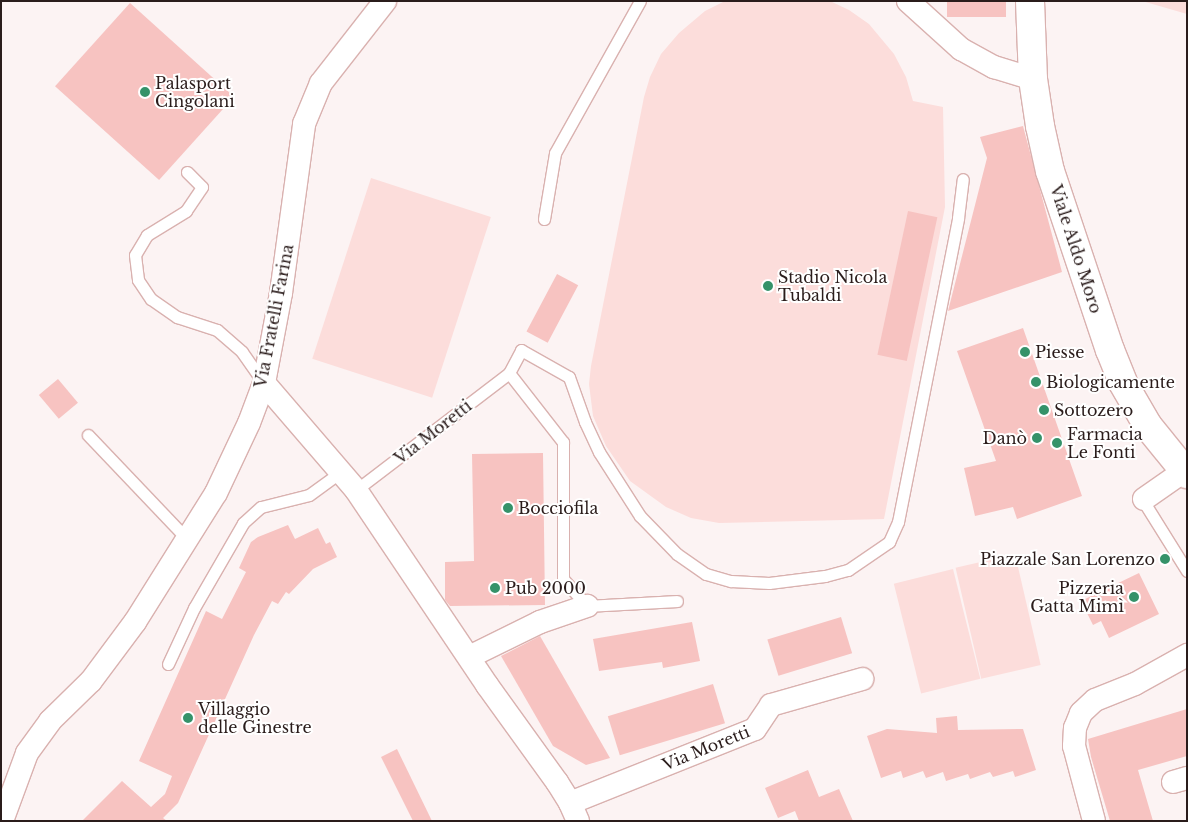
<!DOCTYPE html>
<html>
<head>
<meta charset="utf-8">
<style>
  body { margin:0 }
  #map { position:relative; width:1188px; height:822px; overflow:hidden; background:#fcf3f3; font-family:"Libre Baskerville",serif }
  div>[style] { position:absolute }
  .green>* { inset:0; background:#fcdddb; transform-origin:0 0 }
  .building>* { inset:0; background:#f7c3c1; transform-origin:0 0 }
  .roads { filter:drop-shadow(1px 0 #d9b1af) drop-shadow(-1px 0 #d9b1af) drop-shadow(0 1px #d9b1af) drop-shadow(0 -1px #d9b1af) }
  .lane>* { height:11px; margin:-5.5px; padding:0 5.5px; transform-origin:5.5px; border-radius:5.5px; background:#fff }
  .street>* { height:22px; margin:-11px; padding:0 11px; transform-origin:11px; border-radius:11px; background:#fff }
  .secondary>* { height:28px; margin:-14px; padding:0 14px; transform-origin:14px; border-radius:14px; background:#fff }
  .dots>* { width:14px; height:14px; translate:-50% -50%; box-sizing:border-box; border:2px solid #fff; border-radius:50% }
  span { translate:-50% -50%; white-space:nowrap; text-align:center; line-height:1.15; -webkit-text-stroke:4px #fff; paint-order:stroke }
  .poi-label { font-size:16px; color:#2a1c1b }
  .left { translate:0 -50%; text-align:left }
  .right { translate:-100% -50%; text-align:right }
  .street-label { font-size:16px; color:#2a1c1b }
  .frame { position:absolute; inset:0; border:2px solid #2a1c1b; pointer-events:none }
</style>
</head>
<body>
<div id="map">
  <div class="green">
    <div style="clip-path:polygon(725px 1px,830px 1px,849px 10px,869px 24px,894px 54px,906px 77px,913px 101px,943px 107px,945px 207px,884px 519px,719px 523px,691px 518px,666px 507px,630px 481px,606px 446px,593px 416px,589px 384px,591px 366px,644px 97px,650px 77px,661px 54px,679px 33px,705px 11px)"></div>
    <div style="clip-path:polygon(1142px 1px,1187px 1px,1187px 14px)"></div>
    <div style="left:371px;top:178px;width:126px;height:190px;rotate:18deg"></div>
    <div style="left:1015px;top:554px;width:114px;height:61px;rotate:77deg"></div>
    <div style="left:953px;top:569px;width:113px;height:61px;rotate:76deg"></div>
  </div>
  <div class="building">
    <div style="left:947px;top:1px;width:59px;height:16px"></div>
    <div style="left:130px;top:3px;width:140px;height:112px;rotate:42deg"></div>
    <div style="clip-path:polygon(1023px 126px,1062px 272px,948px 311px,987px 158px,980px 137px)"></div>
    <div style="left:908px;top:211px;width:30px;height:147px;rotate:12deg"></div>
    <div style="left:557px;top:274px;width:24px;height:65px;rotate:28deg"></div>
    <div style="clip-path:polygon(1023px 328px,1082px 496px,1017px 519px,1013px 507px,975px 516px,964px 468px,996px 461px,957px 351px)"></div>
    <div style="left:58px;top:379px;width:31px;height:25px;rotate:50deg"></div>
    <div style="clip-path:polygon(543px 453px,545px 605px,450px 606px,445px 600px,445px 562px,474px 561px,472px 454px)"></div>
    <div style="clip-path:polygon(288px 525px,295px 539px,318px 528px,326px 544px,330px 542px,337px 557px,313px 569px,289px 594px,286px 592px,278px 604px,272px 601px,254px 635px,178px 803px,163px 818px,167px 821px,82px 821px,122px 781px,151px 807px,165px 794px,172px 776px,139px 761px,206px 611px,222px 619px,246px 572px,239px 568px,251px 542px,258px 537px)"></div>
    <div style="clip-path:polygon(1139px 573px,1159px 614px,1109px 638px,1101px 621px,1093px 625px,1081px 601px)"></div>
    <div style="left:841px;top:617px;width:38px;height:77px;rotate:73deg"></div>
    <div style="clip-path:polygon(692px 622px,700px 661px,663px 668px,662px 662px,599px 671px,593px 639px)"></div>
    <div style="clip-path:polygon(540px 636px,563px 676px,610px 758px,586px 765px,553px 746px,501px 656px)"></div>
    <div style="left:713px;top:684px;width:41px;height:110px;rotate:73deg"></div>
    <div style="clip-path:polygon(1187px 709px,1187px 756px,1138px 770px,1153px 821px,1110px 821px,1091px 757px,1088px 739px)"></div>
    <div style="clip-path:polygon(957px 716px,958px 730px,1023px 729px,1036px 770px,1015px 777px,1013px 771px,993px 777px,990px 772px,970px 779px,968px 774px,946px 781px,943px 772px,926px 778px,923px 771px,903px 778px,901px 771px,881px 778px,867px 736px,887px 729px,937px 733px,936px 718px)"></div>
    <div style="clip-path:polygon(397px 749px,432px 821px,413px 821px,381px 757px)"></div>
    <div style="clip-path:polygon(808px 770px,819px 797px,839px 789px,853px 821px,799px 821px,795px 811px,778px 818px,765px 788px)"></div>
  </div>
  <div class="roads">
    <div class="lane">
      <div style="left:187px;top:172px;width:21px;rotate:45deg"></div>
      <div style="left:202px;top:187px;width:29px;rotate:124deg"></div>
      <div style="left:186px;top:211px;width:46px;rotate:148.4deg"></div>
      <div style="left:147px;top:235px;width:23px;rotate:121deg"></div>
      <div style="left:135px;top:255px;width:25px;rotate:83deg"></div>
      <div style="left:138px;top:280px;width:23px;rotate:56deg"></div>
      <div style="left:151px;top:299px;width:32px;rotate:35deg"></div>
      <div style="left:177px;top:317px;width:42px;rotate:18deg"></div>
      <div style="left:217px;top:330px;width:33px;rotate:41deg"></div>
      <div style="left:242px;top:352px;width:37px;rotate:55deg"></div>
      <div style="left:544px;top:219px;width:67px;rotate:-80.5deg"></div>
      <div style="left:555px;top:153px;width:174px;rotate:-60.8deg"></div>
      <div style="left:509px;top:373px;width:88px;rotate:52deg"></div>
      <div style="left:563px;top:442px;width:137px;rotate:90deg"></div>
      <div style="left:563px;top:579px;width:36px;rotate:48deg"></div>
      <div style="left:587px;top:606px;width:90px;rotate:-3.2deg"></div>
      <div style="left:88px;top:435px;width:144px;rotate:46.4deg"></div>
      <div style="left:356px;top:490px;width:193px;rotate:-37.4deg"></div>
      <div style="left:509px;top:373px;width:26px;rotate:-62deg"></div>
      <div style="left:521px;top:350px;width:55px;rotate:29.4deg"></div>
      <div style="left:569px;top:377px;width:48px;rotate:70.4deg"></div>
      <div style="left:585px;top:422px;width:33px;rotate:65deg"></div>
      <div style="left:599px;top:452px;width:76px;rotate:57.4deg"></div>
      <div style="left:640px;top:516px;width:53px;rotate:45.8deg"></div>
      <div style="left:677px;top:554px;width:35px;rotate:35deg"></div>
      <div style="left:706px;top:574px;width:26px;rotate:16deg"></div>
      <div style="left:731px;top:581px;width:38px;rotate:3deg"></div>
      <div style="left:769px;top:583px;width:56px;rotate:-7.1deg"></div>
      <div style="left:825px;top:576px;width:24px;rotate:-15deg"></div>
      <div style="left:848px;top:570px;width:50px;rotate:-34.3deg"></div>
      <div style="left:889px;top:542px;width:22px;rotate:-66deg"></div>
      <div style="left:898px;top:522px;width:310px;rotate:-78.8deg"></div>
      <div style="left:958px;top:218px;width:39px;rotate:-83deg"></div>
      <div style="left:1142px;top:499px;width:85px;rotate:58deg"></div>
      <div style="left:168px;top:664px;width:62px;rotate:-65.1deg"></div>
      <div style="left:194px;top:608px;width:98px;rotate:-60deg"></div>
      <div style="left:243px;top:523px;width:24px;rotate:-42deg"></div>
      <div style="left:261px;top:507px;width:49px;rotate:-14deg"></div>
      <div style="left:309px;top:495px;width:41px;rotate:-36deg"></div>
    </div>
    <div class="street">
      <div style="left:908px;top:1px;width:72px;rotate:42.2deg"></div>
      <div style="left:961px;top:49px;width:38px;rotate:29deg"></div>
      <div style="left:994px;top:67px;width:41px;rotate:17.1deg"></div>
      <div style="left:264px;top:383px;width:141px;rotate:49.3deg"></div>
      <div style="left:356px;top:490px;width:235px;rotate:56.1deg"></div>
      <div style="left:487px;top:685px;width:120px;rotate:54.2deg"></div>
      <div style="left:557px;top:782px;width:25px;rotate:58deg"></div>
      <div style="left:570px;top:803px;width:20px;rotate:66deg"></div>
      <div style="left:1144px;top:499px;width:49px;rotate:-35deg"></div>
      <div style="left:469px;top:657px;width:79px;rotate:-26.2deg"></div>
      <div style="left:540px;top:622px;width:50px;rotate:-18.8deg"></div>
      <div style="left:1173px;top:782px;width:15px;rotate:-16deg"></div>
      <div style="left:570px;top:803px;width:199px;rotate:-21.8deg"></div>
      <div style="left:755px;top:729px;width:29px;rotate:-56deg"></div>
      <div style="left:771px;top:705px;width:95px;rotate:-15.9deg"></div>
      <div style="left:2px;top:821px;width:72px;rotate:-69.8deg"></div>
      <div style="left:27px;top:753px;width:39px;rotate:-54deg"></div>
      <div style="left:50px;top:721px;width:57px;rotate:-44.3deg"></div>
      <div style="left:91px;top:681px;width:74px;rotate:-53.3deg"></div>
      <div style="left:135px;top:622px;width:152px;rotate:-57.9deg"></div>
      <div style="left:216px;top:493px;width:77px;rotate:-64.8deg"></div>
      <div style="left:249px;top:423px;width:43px;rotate:-69.4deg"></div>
      <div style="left:264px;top:383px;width:92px;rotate:-79.3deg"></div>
      <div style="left:281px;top:293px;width:171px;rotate:-82.2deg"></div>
      <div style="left:304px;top:124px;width:44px;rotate:-67.5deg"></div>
      <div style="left:321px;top:83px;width:104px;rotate:-52deg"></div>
      <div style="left:1094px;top:821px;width:78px;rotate:-104.9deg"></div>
      <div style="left:1074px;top:746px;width:18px;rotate:-87deg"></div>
      <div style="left:1075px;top:728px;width:16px;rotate:-68deg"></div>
      <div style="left:1081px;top:713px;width:19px;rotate:-43deg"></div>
      <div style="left:1095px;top:700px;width:43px;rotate:-21.8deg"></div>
      <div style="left:1135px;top:684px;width:60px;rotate:-29.1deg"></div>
    </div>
    <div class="secondary">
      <div style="left:1030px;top:1px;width:78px;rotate:87.8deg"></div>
      <div style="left:1033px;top:79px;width:48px;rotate:81.5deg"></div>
      <div style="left:1040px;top:126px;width:46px;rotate:77.5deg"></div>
      <div style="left:1050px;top:171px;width:189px;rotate:71.5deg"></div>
      <div style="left:1110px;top:350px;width:35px;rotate:68deg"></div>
      <div style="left:1123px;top:383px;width:50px;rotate:59.8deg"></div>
      <div style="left:1148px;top:426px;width:62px;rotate:50.9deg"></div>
    </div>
  </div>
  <div class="dots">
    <div style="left:145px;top:92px;background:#359269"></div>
    <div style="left:768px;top:286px;background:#359269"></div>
    <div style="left:1025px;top:352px;background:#359269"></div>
    <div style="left:1036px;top:382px;background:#359269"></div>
    <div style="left:1044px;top:410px;background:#359269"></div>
    <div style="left:1037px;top:438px;background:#359269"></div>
    <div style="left:1057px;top:443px;background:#359269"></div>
    <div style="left:508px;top:508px;background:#359269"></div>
    <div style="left:1165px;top:559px;background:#359269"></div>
    <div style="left:495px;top:588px;background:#359269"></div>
    <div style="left:1134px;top:597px;background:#359269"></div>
    <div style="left:188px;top:718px;background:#359269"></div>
  </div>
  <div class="poi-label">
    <span class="left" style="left:155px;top:92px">Palasport<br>Cingolani</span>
    <span class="left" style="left:778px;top:286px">Stadio Nicola<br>Tubaldi</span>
    <span class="left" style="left:1035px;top:352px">Piesse</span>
    <span class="left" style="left:1046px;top:382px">Biologicamente</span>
    <span class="left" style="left:1054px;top:410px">Sottozero</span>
    <span class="left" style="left:1067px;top:443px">Farmacia<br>Le Fonti</span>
    <span class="right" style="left:1027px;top:438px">Danò</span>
    <span class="left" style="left:518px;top:508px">Bocciofila</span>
    <span class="right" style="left:1155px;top:559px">Piazzale San Lorenzo</span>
    <span class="left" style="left:505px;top:588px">Pub 2000</span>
    <span class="right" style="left:1124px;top:597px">Pizzeria<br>Gatta Mimì</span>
    <span class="left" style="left:198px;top:718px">Villaggio<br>delle Ginestre</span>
  </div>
  <div class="street-label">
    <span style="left:1076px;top:249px;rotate:72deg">Viale Aldo Moro</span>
    <span style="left:274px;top:316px;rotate:-79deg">Via Fratelli Farina</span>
    <span style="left:433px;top:432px;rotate:-38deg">Via Moretti</span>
    <span style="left:706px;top:748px;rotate:-22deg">Via Moretti</span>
  </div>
  <div class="frame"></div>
</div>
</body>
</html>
